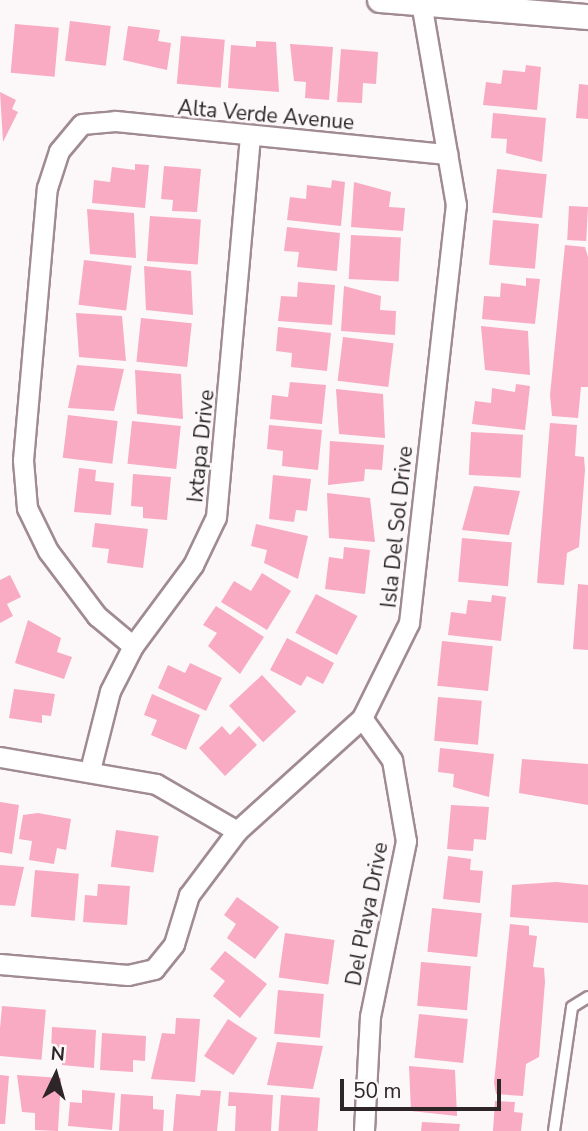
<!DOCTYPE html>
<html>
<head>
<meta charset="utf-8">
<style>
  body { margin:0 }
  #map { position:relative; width:588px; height:1131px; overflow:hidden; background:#fcf8f9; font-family:"Nunito Sans",sans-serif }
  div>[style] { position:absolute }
  .building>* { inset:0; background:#f8abc3; transform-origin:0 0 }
  .roads { filter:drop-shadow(2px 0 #a08b91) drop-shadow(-2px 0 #a08b91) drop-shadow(0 2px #a08b91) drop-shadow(0 -2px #a08b91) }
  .service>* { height:10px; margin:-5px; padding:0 5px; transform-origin:5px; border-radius:5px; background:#fff }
  .minor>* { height:19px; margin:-9.5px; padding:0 9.5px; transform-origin:9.5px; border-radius:9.5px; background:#fff }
  .tertiary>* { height:24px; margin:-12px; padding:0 12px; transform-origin:12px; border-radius:12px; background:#fff }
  span { translate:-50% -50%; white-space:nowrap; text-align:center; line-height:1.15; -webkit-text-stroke:5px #fcf8f9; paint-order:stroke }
  .street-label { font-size:21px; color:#2d2527 }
  .north { position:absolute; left:21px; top:1040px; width:70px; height:70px; -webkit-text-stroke:5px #fcf8f9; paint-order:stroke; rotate:5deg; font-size:19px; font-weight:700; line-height:28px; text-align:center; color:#2d2527 }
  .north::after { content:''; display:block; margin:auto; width:24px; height:32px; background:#2d2527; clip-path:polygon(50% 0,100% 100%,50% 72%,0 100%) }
  .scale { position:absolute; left:340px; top:1079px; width:161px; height:32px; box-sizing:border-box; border:4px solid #2d2527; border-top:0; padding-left:9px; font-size:21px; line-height:24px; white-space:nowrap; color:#2d2527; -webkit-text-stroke:5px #fcf8f9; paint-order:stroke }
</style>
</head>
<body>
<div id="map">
  <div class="building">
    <div style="left:70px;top:21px;width:41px;height:40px;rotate:7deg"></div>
    <div style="left:15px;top:24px;width:44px;height:49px;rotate:5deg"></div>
    <div style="clip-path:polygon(128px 26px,160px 30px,158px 41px,171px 43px,167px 70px,123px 60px)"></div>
    <div style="left:181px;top:36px;width:44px;height:48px;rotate:5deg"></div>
    <div style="clip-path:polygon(256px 41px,276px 42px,279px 92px,228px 88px,231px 45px,256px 47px)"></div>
    <div style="clip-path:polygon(290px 44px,333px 47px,329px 100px,305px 98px,306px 82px,294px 81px)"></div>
    <div style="clip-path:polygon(341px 49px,378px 52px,376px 84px,363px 83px,362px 103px,337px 102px)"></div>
    <div style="clip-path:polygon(526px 65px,541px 67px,537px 110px,483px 105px,486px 82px,501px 84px,503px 70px,525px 72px)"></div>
    <div style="clip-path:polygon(579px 84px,588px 85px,588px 119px,576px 118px)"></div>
    <div style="clip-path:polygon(0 92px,16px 100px,12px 109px,18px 112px,3px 142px)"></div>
    <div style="clip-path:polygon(493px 113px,546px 118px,542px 162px,506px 153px,507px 139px,491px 138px)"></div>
    <div style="clip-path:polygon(135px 164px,149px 165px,145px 208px,92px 203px,94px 180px,110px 182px,112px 167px,135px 170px)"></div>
    <div style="clip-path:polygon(164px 166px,201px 169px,197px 212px,172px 211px,173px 200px,161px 199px)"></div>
    <div style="left:497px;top:169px;width:50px;height:44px;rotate:6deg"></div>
    <div style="clip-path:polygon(332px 180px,345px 182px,341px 226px,287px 220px,290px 197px,306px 199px,307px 185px,331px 188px)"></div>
    <div style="clip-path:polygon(354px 182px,391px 192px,389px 207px,405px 208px,403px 231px,351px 227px)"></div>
    <div style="left:569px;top:206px;width:19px;height:34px;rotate:3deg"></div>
    <div style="clip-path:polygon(87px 209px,134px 213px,136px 258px,90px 254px)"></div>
    <div style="left:150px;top:216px;width:51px;height:45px;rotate:4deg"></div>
    <div style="left:493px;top:220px;width:46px;height:45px;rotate:5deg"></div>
    <div style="clip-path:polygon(287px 227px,340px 233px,337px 271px,297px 267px,299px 252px,284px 251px)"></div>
    <div style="left:351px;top:235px;width:50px;height:44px;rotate:3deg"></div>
    <div style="clip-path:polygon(565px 245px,585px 247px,588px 257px,588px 387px,581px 387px,578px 418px,552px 416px,550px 395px)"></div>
    <div style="left:84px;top:260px;width:48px;height:45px;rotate:7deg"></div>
    <div style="clip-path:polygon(144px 266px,191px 271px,193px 315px,146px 310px)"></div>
    <div style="clip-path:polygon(526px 278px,540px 279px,535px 324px,482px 319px,484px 296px,500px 297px,501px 283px,526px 286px)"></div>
    <div style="clip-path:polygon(298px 282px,335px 285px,332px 325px,278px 321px,281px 296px,297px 297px)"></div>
    <div style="clip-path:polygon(344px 286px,381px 296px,380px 310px,396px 311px,395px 335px,341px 331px)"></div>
    <div style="clip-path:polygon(76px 313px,122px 316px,126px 361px,79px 357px)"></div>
    <div style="left:141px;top:318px;width:51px;height:44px;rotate:6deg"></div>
    <div style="clip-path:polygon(481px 326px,528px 331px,530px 375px,485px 370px)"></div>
    <div style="clip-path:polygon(278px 327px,331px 333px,327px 371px,291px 367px,292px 353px,276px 351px)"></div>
    <div style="left:343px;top:337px;width:51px;height:44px;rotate:7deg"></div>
    <div style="clip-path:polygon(77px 365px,124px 369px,114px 411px,68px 408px)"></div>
    <div style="clip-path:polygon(135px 370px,181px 374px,183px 419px,137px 414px)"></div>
    <div style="clip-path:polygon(290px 382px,326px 385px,322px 424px,270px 419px,272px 395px,288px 397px)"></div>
    <div style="clip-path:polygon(516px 384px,530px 386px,525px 430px,472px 424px,475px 401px,491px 403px,492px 388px,515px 392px)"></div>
    <div style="clip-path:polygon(336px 389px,383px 394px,385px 438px,339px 434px)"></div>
    <div style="left:68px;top:415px;width:50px;height:43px;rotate:7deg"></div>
    <div style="left:132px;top:421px;width:49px;height:43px;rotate:6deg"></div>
    <div style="clip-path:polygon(550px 423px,577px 425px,575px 456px,584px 457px,585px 470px,579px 547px,567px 553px,564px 585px,537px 583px)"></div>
    <div style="clip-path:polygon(269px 425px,322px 430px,318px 470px,282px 466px,283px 451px,267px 449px)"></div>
    <div style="left:471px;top:432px;width:52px;height:43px;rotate:3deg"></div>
    <div style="clip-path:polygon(330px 441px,384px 445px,382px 470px,365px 469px,364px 481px,328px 485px)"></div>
    <div style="clip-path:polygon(79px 468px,96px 470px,95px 481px,114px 483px,111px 515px,74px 512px)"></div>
    <div style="clip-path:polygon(133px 474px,171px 477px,167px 520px,143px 518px,143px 507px,131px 506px)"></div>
    <div style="clip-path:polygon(273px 475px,311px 479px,307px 511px,296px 510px,294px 522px,269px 519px)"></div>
    <div style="clip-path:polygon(474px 486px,520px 491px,509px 535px,462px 530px)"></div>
    <div style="clip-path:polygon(327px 493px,370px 498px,375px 542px,329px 538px)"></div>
    <div style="clip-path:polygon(95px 523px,148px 529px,143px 568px,107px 563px,109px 549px,92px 547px)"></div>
    <div style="clip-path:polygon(256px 524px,308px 536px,298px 579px,264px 563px,267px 550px,251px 546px)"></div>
    <div style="left:462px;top:538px;width:50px;height:44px;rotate:5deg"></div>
    <div style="clip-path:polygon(344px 547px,370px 550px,365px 594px,325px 589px,329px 557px,343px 559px)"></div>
    <div style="clip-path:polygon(262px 573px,291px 591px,267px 630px,221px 602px,234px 581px,251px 591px)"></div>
    <div style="clip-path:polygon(10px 575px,21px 597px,7px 604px,13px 616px,0 623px,0 580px)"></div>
    <div style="clip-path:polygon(578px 584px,588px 585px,588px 650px,573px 649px)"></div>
    <div style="left:316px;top:594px;width:47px;height:44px;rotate:28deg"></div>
    <div style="clip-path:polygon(492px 595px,506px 597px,501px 641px,448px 635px,451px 612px,466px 614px,468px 600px,491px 602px)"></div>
    <div style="clip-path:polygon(216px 606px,264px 637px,240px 674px,208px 646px,217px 633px,203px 625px)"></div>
    <div style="clip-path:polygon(28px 620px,61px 638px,57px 652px,72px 657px,64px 679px,15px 663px)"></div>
    <div style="clip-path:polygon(287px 638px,334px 663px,323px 684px,307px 676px,301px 686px,270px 670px)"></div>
    <div style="left:442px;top:641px;width:51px;height:45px;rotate:6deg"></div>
    <div style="clip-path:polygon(190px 663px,222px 678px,206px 711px,158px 688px,168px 665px,185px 673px)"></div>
    <div style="left:262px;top:675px;width:50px;height:45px;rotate:47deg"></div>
    <div style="clip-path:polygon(14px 689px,55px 694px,51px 716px,42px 715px,42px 723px,9px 718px)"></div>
    <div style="clip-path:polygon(152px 694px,200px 715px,186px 750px,151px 735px,157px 720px,144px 715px)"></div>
    <div style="left:438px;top:697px;width:44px;height:44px;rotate:5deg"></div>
    <div style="clip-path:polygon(222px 726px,230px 735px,239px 726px,257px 745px,225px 776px,199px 748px)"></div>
    <div style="clip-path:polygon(440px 748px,494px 754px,489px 797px,453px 787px,454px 774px,438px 772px)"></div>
    <div style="clip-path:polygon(522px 759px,588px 764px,588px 805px,519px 793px)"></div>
    <div style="clip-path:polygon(0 802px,19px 805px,12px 854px,0 852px)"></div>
    <div style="clip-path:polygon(451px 805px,489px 807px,486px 840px,474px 839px,473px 851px,447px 849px)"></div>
    <div style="clip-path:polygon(38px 813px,71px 819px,66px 850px,57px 848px,54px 864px,29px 860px,32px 841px,19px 839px,23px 815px)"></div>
    <div style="left:116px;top:830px;width:43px;height:37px;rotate:8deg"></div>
    <div style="clip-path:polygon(448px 856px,471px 859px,470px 870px,483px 871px,480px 903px,443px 899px)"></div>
    <div style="clip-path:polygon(0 865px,24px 867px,15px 906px,0 905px)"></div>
    <div style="left:35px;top:870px;width:44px;height:47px;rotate:5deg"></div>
    <div style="clip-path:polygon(556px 882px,588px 885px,588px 923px,510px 917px,512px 885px)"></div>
    <div style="clip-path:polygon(98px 884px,130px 886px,127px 925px,83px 922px,85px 895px,97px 896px)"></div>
    <div style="clip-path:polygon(237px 897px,279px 927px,255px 959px,227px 938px,236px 924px,224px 915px)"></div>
    <div style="left:432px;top:908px;width:50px;height:44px;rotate:6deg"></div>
    <div style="clip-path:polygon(510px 924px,529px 926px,529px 935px,537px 936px,533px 967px,544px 968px,545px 982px,539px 1057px,526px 1064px,523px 1096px,496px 1094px,494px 1083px)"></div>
    <div style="left:285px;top:933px;width:50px;height:45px;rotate:8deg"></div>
    <div style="clip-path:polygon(225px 951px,267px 984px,240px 1018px,213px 996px,225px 981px,210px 969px)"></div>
    <div style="left:421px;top:962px;width:50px;height:44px;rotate:5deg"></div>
    <div style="left:278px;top:990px;width:46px;height:44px;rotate:5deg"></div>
    <div style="left:2px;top:1006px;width:44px;height:50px;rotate:5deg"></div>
    <div style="left:419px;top:1014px;width:49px;height:44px;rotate:6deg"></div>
    <div style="clip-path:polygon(176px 1018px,200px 1019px,195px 1082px,151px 1079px,162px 1033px,175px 1034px)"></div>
    <div style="left:228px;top:1019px;width:35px;height:44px;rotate:33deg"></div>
    <div style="clip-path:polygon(52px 1027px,96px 1030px,94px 1068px,62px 1065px,63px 1052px,51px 1051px)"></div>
    <div style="clip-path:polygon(102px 1033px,146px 1036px,145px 1061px,133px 1060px,133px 1072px,100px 1070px)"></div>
    <div style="clip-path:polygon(277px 1042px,323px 1046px,313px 1089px,267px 1085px)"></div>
    <div style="clip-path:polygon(409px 1066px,455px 1070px,457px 1116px,411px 1111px)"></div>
    <div style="clip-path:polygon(0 1075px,9px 1076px,5px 1124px,0 1124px)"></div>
    <div style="clip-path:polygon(17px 1075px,61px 1078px,58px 1131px,35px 1130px,35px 1113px,22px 1112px)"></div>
    <div style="clip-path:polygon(82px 1090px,115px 1093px,112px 1130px,68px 1126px,70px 1102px,82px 1103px)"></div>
    <div style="clip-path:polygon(201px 1090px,221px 1091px,217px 1131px,173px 1131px,176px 1094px,200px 1096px)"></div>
    <div style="clip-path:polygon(229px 1092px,273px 1095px,271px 1131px,235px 1131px,236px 1106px,228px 1106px)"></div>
    <div style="clip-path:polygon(121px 1094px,153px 1096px,153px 1109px,164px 1110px,163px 1131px,119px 1131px)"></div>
    <div style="left:281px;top:1095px;width:39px;height:36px;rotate:4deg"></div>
    <div style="clip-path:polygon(495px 1101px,515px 1102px,514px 1112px,523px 1113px,521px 1131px,493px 1131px)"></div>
    <div style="clip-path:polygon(422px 1122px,460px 1124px,459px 1131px,421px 1131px)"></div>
  </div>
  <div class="roads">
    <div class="service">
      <div style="left:554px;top:1131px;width:125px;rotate:-81.7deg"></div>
      <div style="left:572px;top:1007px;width:19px;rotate:-32deg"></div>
    </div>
    <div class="minor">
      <div style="left:133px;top:646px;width:47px;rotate:-140.2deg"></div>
      <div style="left:97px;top:616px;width:81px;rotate:-127deg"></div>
      <div style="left:48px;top:551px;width:48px;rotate:-116deg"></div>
      <div style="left:27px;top:508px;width:48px;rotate:-94.8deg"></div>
      <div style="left:23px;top:460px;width:273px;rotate:-85deg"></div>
      <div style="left:47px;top:188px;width:39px;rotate:-72deg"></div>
      <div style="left:59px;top:151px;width:35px;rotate:-50deg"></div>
      <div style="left:82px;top:124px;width:33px;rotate:-5deg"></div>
      <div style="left:115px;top:121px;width:334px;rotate:5.7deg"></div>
      <div style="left:362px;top:718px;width:52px;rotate:54.5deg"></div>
      <div style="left:392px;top:760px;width:82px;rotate:80.2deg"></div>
      <div style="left:406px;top:841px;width:179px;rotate:101.6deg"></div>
      <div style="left:370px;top:1016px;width:115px;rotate:93deg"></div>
      <div style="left:0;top:757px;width:158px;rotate:9.8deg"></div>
      <div style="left:156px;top:784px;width:94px;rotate:30.1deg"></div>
      <div style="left:90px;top:770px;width:81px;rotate:-75.8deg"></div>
      <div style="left:110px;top:691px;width:51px;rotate:-62.9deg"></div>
      <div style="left:133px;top:646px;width:101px;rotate:-53.5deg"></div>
      <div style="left:193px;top:565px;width:53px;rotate:-64.4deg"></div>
      <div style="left:216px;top:517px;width:382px;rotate:-84.9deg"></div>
      <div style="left:0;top:964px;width:128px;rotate:4.9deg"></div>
      <div style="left:128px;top:975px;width:27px;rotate:-13deg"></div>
      <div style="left:154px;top:969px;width:32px;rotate:-51deg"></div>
      <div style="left:174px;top:944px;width:51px;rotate:-73deg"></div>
      <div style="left:189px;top:895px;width:80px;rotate:-53.1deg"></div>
      <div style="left:237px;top:831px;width:169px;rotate:-42.1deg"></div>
      <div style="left:362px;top:718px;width:106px;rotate:-63.7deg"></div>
      <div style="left:409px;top:623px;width:421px;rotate:-83.6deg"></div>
      <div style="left:456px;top:205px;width:205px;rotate:-99.8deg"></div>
    </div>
    <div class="tertiary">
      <div style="left:380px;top:0;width:209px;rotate:4.7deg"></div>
    </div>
  </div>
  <div class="street-label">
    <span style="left:266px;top:115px;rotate:5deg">Alta Verde Avenue</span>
    <span style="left:201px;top:446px;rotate:-84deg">Ixtapa Drive</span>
    <span style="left:397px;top:527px;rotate:-84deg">Isla Del Sol Drive</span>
    <span style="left:367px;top:914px;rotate:-79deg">Del Playa Drive</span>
  </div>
  <div class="north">N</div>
  <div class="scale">50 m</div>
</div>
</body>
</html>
